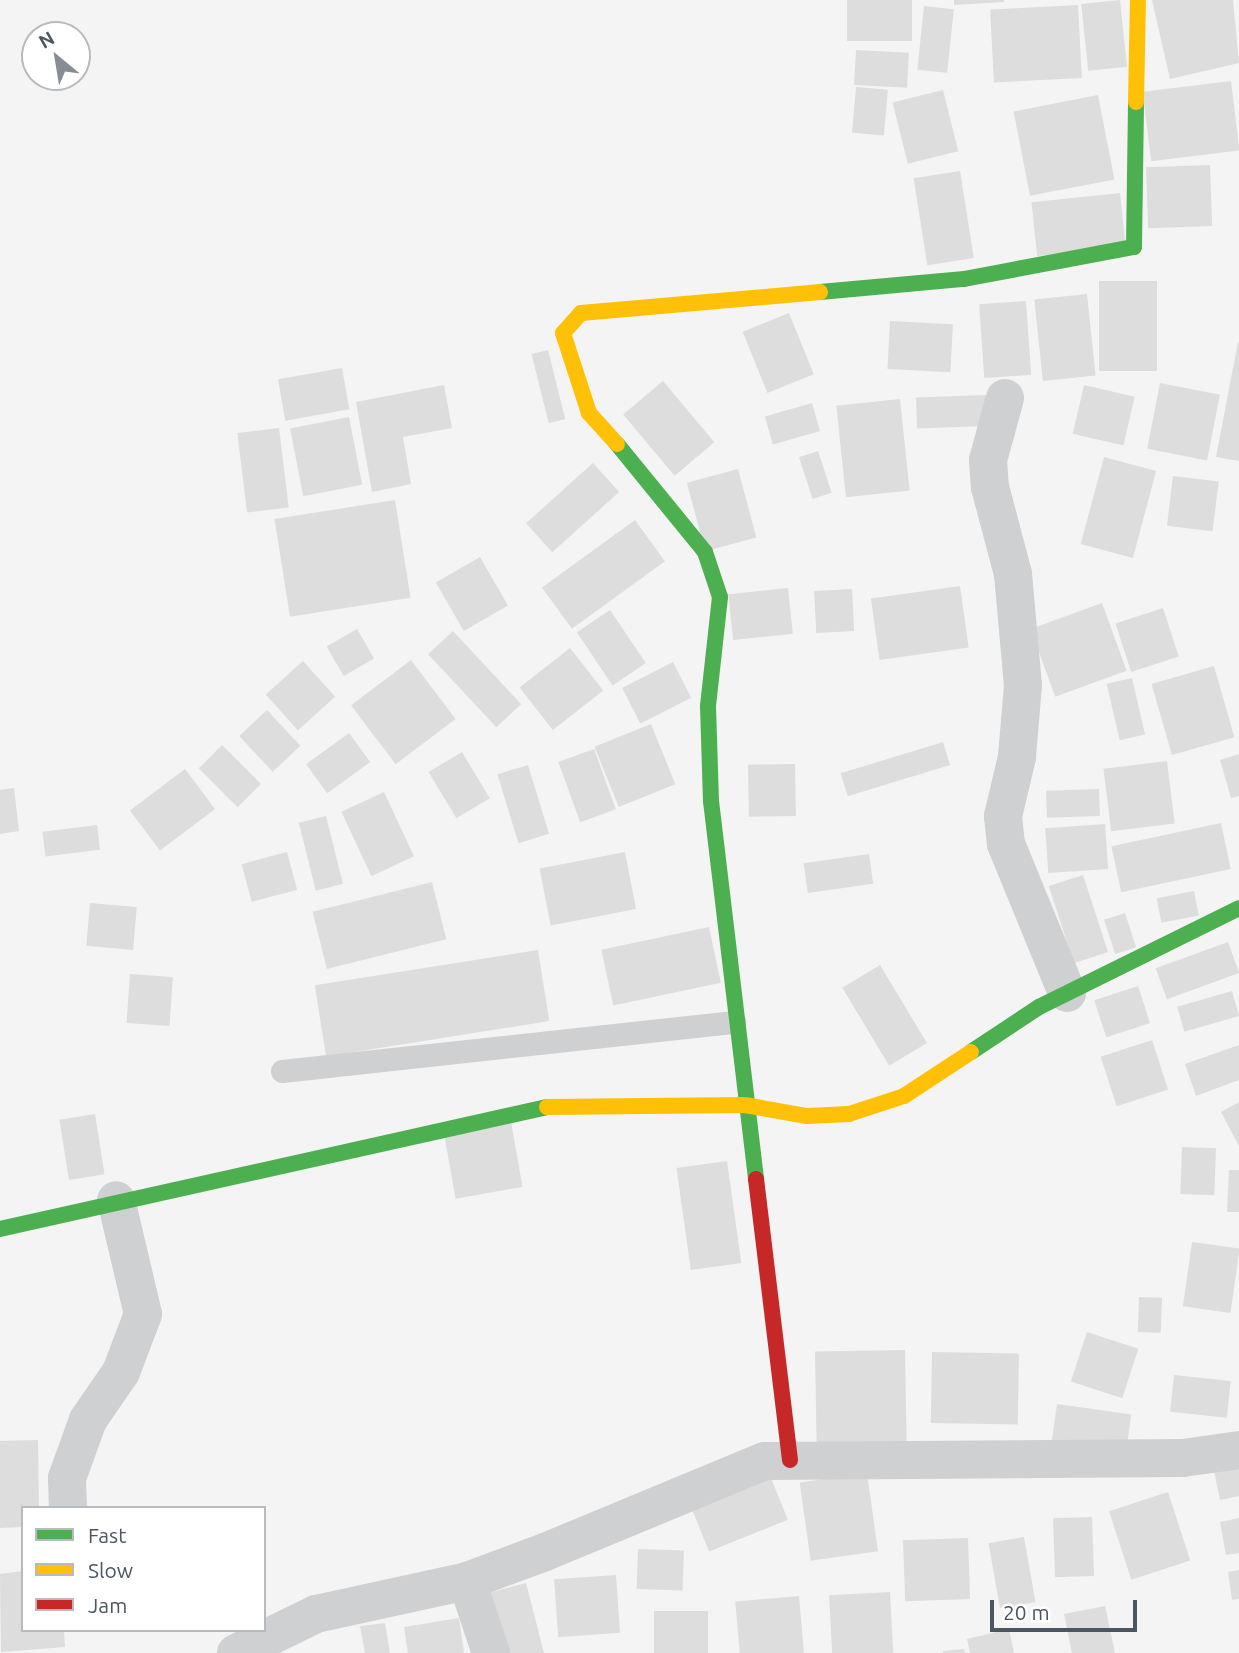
<!DOCTYPE html>
<html>
<head>
<meta charset="utf-8">
<style>
  body { margin:0 }
  #map { position:relative; width:1239px; height:1653px; overflow:hidden; background:#f4f4f4; font-family:Ubuntu,sans-serif }
  div>[style] { position:absolute }
  .building>* { inset:0; background:#ddddde; transform-origin:0 0 }
  .lane>* { height:23px; margin:-11.5px; padding:0 11.5px; transform-origin:11.5px; border-radius:11.5px; background:#ced0d2 }
  .street>* { height:38px; margin:-19px; padding:0 19px; transform-origin:19px; border-radius:19px; background:#ced0d2 }
  .fast>* { height:16px; margin:-8px; padding:0 8px; transform-origin:8px; border-radius:8px; background:#4caf50 }
  .slow>* { height:16px; margin:-8px; padding:0 8px; transform-origin:8px; border-radius:8px; background:#ffc107 }
  .jam>* { height:16px; margin:-8px; padding:0 8px; transform-origin:8px; border-radius:8px; background:#c62828 }
  span { translate:-50% -50%; white-space:nowrap; text-align:center; line-height:1.15; -webkit-text-stroke:5px #fff; paint-order:stroke }
  .legend { position:absolute; left:21px; top:1506px; width:245px; height:126px; box-sizing:border-box; background:#fff; border:2px solid #b7bbc0; margin:0; padding:9px 12px; list-style:none; font-size:21px; color:#4a5661 }
  .legend li { display:flex; align-items:center; gap:14px; height:35px }
  .legend b { width:35px; border:2px solid #b7bbc0 }
  .north { position:absolute; left:21px; top:21px; width:70px; height:70px; box-sizing:border-box; background:#fff; border:2px solid #b7bbc0; border-radius:50%; rotate:330deg; font-size:19px; font-weight:700; line-height:28px; text-align:center; color:#4a5661 }
  .north::after { content:''; display:block; margin:auto; width:24px; height:32px; background:#868d94; clip-path:polygon(50% 0,100% 100%,50% 72%,0 100%) }
  .scale { position:absolute; left:990px; top:1600px; width:147px; height:32px; box-sizing:border-box; border:4px solid #4a5661; border-top:0; padding-left:9px; font-size:21px; line-height:24px; white-space:nowrap; color:#4a5661; -webkit-text-stroke:5px #fff; paint-order:stroke }
</style>
</head>
<body>
<div id="map">
  <div class="building">
    <div style="left:847px;top:0;width:65px;height:41px"></div>
    <div style="clip-path:polygon(954px 0,1004px 0,1004px 2px,954px 5px)"></div>
    <div style="left:1120px;top:0;width:67px;height:39px;rotate:84deg"></div>
    <div style="clip-path:polygon(1152px 0,1233px 0,1239px 63px,1170px 79px)"></div>
    <div style="left:1078px;top:5px;width:73px;height:88px;rotate:87deg"></div>
    <div style="left:924px;top:6px;width:30px;height:64px;rotate:6deg"></div>
    <div style="left:856px;top:50px;width:53px;height:35px;rotate:3deg"></div>
    <div style="left:1231px;top:81px;width:70px;height:89px;rotate:83deg"></div>
    <div style="left:856px;top:87px;width:32px;height:46px;rotate:5deg"></div>
    <div style="left:943px;top:90px;width:63px;height:52px;rotate:76deg"></div>
    <div style="left:1098px;top:95px;width:86px;height:86px;rotate:79deg"></div>
    <div style="left:1210px;top:165px;width:61px;height:64px;rotate:88deg"></div>
    <div style="left:960px;top:171px;width:88px;height:47px;rotate:81deg"></div>
    <div style="left:1120px;top:193px;width:54px;height:89px;rotate:84deg"></div>
    <div style="left:1099px;top:281px;width:58px;height:90px"></div>
    <div style="left:1087px;top:294px;width:82px;height:53px;rotate:84deg"></div>
    <div style="left:1026px;top:301px;width:74px;height:47px;rotate:86deg"></div>
    <div style="left:789px;top:313px;width:66px;height:50px;rotate:68deg"></div>
    <div style="left:890px;top:321px;width:63px;height:48px;rotate:3deg"></div>
    <div style="clip-path:polygon(1238px 342px,1239px 342px,1239px 461px,1216px 457px)"></div>
    <div style="left:548px;top:350px;width:71px;height:17px;rotate:76deg"></div>
    <div style="left:342px;top:368px;width:42px;height:65px;rotate:80deg"></div>
    <div style="left:663px;top:381px;width:80px;height:52px;rotate:50deg"></div>
    <div style="left:1160px;top:383px;width:61px;height:67px;rotate:11deg"></div>
    <div style="clip-path:polygon(444px 385px,452px 428px,403px 437px,411px 484px,372px 492px,356px 402px)"></div>
    <div style="left:1084px;top:385px;width:52px;height:50px;rotate:13deg"></div>
    <div style="left:986px;top:395px;width:31px;height:70px;rotate:88deg"></div>
    <div style="left:900px;top:399px;width:92px;height:64px;rotate:84deg"></div>
    <div style="left:812px;top:403px;width:29px;height:49px;rotate:74deg"></div>
    <div style="left:349px;top:417px;width:69px;height:60px;rotate:79deg"></div>
    <div style="left:279px;top:428px;width:80px;height:42px;rotate:83deg"></div>
    <div style="left:818px;top:451px;width:44px;height:20px;rotate:72deg"></div>
    <div style="left:1104px;top:457px;width:54px;height:90px;rotate:15deg"></div>
    <div style="left:593px;top:463px;width:39px;height:90px;rotate:48deg"></div>
    <div style="left:738px;top:469px;width:71px;height:53px;rotate:75deg"></div>
    <div style="left:1173px;top:476px;width:46px;height:50px;rotate:7deg"></div>
    <div style="left:395px;top:500px;width:99px;height:122px;rotate:81deg"></div>
    <div style="left:635px;top:520px;width:51px;height:115px;rotate:54deg"></div>
    <div style="left:480px;top:557px;width:56px;height:51px;rotate:60deg"></div>
    <div style="left:960px;top:586px;width:62px;height:90px;rotate:82deg"></div>
    <div style="left:788px;top:588px;width:46px;height:60px;rotate:84deg"></div>
    <div style="left:852px;top:589px;width:42px;height:38px;rotate:87deg"></div>
    <div style="left:1102px;top:603px;width:72px;height:76px;rotate:70deg"></div>
    <div style="left:1163px;top:608px;width:51px;height:50px;rotate:72deg"></div>
    <div style="left:610px;top:610px;width:64px;height:40px;rotate:56deg"></div>
    <div style="left:357px;top:629px;width:34px;height:35px;rotate:60deg"></div>
    <div style="left:453px;top:631px;width:100px;height:34px;rotate:47deg"></div>
    <div style="left:570px;top:648px;width:54px;height:64px;rotate:52deg"></div>
    <div style="left:411px;top:660px;width:74px;height:75px;rotate:53deg"></div>
    <div style="left:303px;top:661px;width:48px;height:50px;rotate:48deg"></div>
    <div style="left:673px;top:662px;width:40px;height:57px;rotate:63deg"></div>
    <div style="left:1214px;top:666px;width:74px;height:65px;rotate:74deg"></div>
    <div style="left:1132px;top:678px;width:58px;height:26px;rotate:77deg"></div>
    <div style="left:267px;top:710px;width:49px;height:38px;rotate:47deg"></div>
    <div style="left:651px;top:724px;width:65px;height:61px;rotate:68deg"></div>
    <div style="left:349px;top:733px;width:36px;height:53px;rotate:54deg"></div>
    <div style="left:943px;top:742px;width:24px;height:107px;rotate:73deg"></div>
    <div style="left:222px;top:745px;width:55px;height:33px;rotate:45deg"></div>
    <div style="left:594px;top:749px;width:64px;height:38px;rotate:70deg"></div>
    <div style="left:462px;top:752px;width:54px;height:39px;rotate:59deg"></div>
    <div style="clip-path:polygon(1239px 754px,1239px 796px,1231px 798px,1220px 760px)"></div>
    <div style="left:1167px;top:761px;width:63px;height:64px;rotate:83deg"></div>
    <div style="left:795px;top:764px;width:52px;height:47px;rotate:89deg"></div>
    <div style="left:528px;top:765px;width:72px;height:32px;rotate:73deg"></div>
    <div style="left:185px;top:769px;width:50px;height:69px;rotate:53deg"></div>
    <div style="clip-path:polygon(14px 788px,19px 831px,0 834px,0 790px)"></div>
    <div style="left:1099px;top:789px;width:27px;height:53px;rotate:88deg"></div>
    <div style="left:384px;top:792px;width:71px;height:47px;rotate:65deg"></div>
    <div style="left:326px;top:816px;width:70px;height:28px;rotate:76deg"></div>
    <div style="left:1221px;top:823px;width:47px;height:112px;rotate:78deg"></div>
    <div style="left:1105px;top:824px;width:45px;height:60px;rotate:86deg"></div>
    <div style="left:97px;top:825px;width:25px;height:55px;rotate:83deg"></div>
    <div style="left:287px;top:852px;width:39px;height:47px;rotate:75deg"></div>
    <div style="left:625px;top:852px;width:58px;height:87px;rotate:79deg"></div>
    <div style="left:869px;top:854px;width:30px;height:66px;rotate:82deg"></div>
    <div style="left:1083px;top:875px;width:81px;height:36px;rotate:72deg"></div>
    <div style="left:432px;top:882px;width:59px;height:123px;rotate:76deg"></div>
    <div style="left:1194px;top:891px;width:25px;height:38px;rotate:79deg"></div>
    <div style="left:90px;top:903px;width:47px;height:43px;rotate:5deg"></div>
    <div style="left:1125px;top:913px;width:36px;height:22px;rotate:72deg"></div>
    <div style="left:709px;top:927px;width:57px;height:110px;rotate:78deg"></div>
    <div style="left:1228px;top:942px;width:33px;height:77px;rotate:70deg"></div>
    <div style="left:538px;top:950px;width:72px;height:226px;rotate:81deg"></div>
    <div style="left:880px;top:965px;width:91px;height:44px;rotate:59deg"></div>
    <div style="left:130px;top:974px;width:43px;height:49px;rotate:4deg"></div>
    <div style="left:1138px;top:986px;width:39px;height:46px;rotate:72deg"></div>
    <div style="left:1232px;top:991px;width:26px;height:57px;rotate:74deg"></div>
    <div style="left:1152px;top:1040px;width:52px;height:54px;rotate:72deg"></div>
    <div style="clip-path:polygon(1239px 1045px,1239px 1080px,1196px 1096px,1185px 1064px)"></div>
    <div style="clip-path:polygon(1239px 1102px,1239px 1146px,1221px 1112px)"></div>
    <div style="left:95px;top:1114px;width:61px;height:36px;rotate:81deg"></div>
    <div style="left:510px;top:1116px;width:72px;height:68px;rotate:80deg"></div>
    <div style="left:1182px;top:1147px;width:34px;height:47px;rotate:2deg"></div>
    <div style="left:727px;top:1161px;width:103px;height:51px;rotate:82deg"></div>
    <div style="clip-path:polygon(1229px 1170px,1239px 1170px,1239px 1212px,1227px 1212px)"></div>
    <div style="left:1192px;top:1242px;width:48px;height:65px;rotate:8deg"></div>
    <div style="left:1139px;top:1297px;width:23px;height:35px;rotate:2deg"></div>
    <div style="left:1087px;top:1332px;width:54px;height:52px;rotate:18deg"></div>
    <div style="left:905px;top:1350px;width:92px;height:90px;rotate:89deg"></div>
    <div style="left:932px;top:1352px;width:87px;height:71px;rotate:1deg"></div>
    <div style="left:1174px;top:1375px;width:57px;height:37px;rotate:6deg"></div>
    <div style="left:1057px;top:1404px;width:75px;height:38px;rotate:8deg"></div>
    <div style="clip-path:polygon(38px 1440px,39px 1508px,23px 1508px,23px 1527px,0 1528px,0 1441px)"></div>
    <div style="clip-path:polygon(1239px 1466px,1239px 1496px,1220px 1500px,1214px 1471px)"></div>
    <div style="left:867px;top:1473px;width:79px;height:68px;rotate:82deg"></div>
    <div style="left:771px;top:1478px;width:45px;height:85px;rotate:68deg"></div>
    <div style="left:1168px;top:1492px;width:72px;height:62px;rotate:72deg"></div>
    <div style="left:1092px;top:1517px;width:59px;height:39px;rotate:88deg"></div>
    <div style="clip-path:polygon(1239px 1518px,1239px 1553px,1226px 1555px,1220px 1522px)"></div>
    <div style="left:1024px;top:1537px;width:66px;height:36px;rotate:80deg"></div>
    <div style="left:968px;top:1538px;width:61px;height:65px;rotate:88deg"></div>
    <div style="left:638px;top:1549px;width:46px;height:40px;rotate:2deg"></div>
    <div style="clip-path:polygon(1239px 1570px,1239px 1599px,1232px 1600px,1228px 1572px)"></div>
    <div style="clip-path:polygon(23px 1571px,23px 1630px,64px 1630px,65px 1647px,1px 1652px,0 1574px)"></div>
    <div style="left:616px;top:1575px;width:58px;height:62px;rotate:86deg"></div>
    <div style="clip-path:polygon(526px 1583px,544px 1653px,500px 1653px,485px 1594px)"></div>
    <div style="left:890px;top:1592px;width:61px;height:61px;rotate:87deg"></div>
    <div style="left:799px;top:1596px;width:57px;height:64px;rotate:85deg"></div>
    <div style="clip-path:polygon(1105px 1606px,1115px 1653px,1072px 1653px,1064px 1614px)"></div>
    <div style="left:654px;top:1611px;width:54px;height:42px"></div>
    <div style="clip-path:polygon(459px 1618px,464px 1653px,408px 1653px,404px 1627px)"></div>
    <div style="clip-path:polygon(385px 1623px,390px 1653px,365px 1653px,360px 1626px)"></div>
    <div style="clip-path:polygon(1009px 1629px,1014px 1653px,970px 1653px,967px 1639px)"></div>
    <div style="clip-path:polygon(964px 1649px,965px 1653px,943px 1653px,943px 1651px)"></div>
  </div>
  <div class="lane">
    <div style="left:282px;top:1071px;width:455px;rotate:-6.2deg"></div>
  </div>
  <div class="street">
    <div style="left:1005px;top:398px;width:64px;rotate:105.3deg"></div>
    <div style="left:988px;top:460px;width:27px;rotate:86deg"></div>
    <div style="left:990px;top:487px;width:90px;rotate:75.2deg"></div>
    <div style="left:1013px;top:574px;width:111px;rotate:84.9deg"></div>
    <div style="left:1023px;top:685px;width:72px;rotate:94.8deg"></div>
    <div style="left:1017px;top:757px;width:61px;rotate:103.3deg"></div>
    <div style="left:1003px;top:816px;width:28px;rotate:84deg"></div>
    <div style="left:1006px;top:844px;width:161px;rotate:67.7deg"></div>
    <div style="left:68px;top:1508px;width:30px;rotate:-92deg"></div>
    <div style="left:67px;top:1478px;width:62px;rotate:-70.1deg"></div>
    <div style="left:88px;top:1420px;width:58px;rotate:-55.5deg"></div>
    <div style="left:121px;top:1372px;width:62px;rotate:-69.2deg"></div>
    <div style="left:143px;top:1314px;width:117px;rotate:-103.3deg"></div>
    <div style="left:467px;top:1581px;width:76px;rotate:71.6deg"></div>
    <div style="left:236px;top:1653px;width:89px;rotate:-26deg"></div>
    <div style="left:316px;top:1614px;width:155px;rotate:-12.3deg"></div>
    <div style="left:467px;top:1581px;width:83px;rotate:-20.4deg"></div>
    <div style="left:545px;top:1552px;width:238px;rotate:-22.5deg"></div>
    <div style="left:765px;top:1461px;width:418px;rotate:-0.4deg"></div>
    <div style="left:1183px;top:1458px;width:57px;rotate:-8.1deg"></div>
  </div>
  <div class="fast">
    <div style="left:820px;top:292px;width:145px;rotate:-5.2deg"></div>
    <div style="left:964px;top:279px;width:173px;rotate:-10.7deg"></div>
    <div style="left:1134px;top:247px;width:145px;rotate:-89.2deg"></div>
    <div style="left:617px;top:444px;width:139px;rotate:50.8deg"></div>
    <div style="left:705px;top:552px;width:47px;rotate:71.6deg"></div>
    <div style="left:720px;top:597px;width:110px;rotate:96.3deg"></div>
    <div style="left:708px;top:706px;width:95px;rotate:88.2deg"></div>
    <div style="left:711px;top:801px;width:381px;rotate:83.2deg"></div>
    <div style="left:971px;top:1052px;width:82px;rotate:-33.5deg"></div>
    <div style="left:1039px;top:1007px;width:223px;rotate:-26.3deg"></div>
    <div style="left:0;top:1229px;width:560px;rotate:-12.57deg"></div>
  </div>
  <div class="slow">
    <div style="left:1136px;top:102px;width:102px;rotate:-88.9deg"></div>
    <div style="left:617px;top:444px;width:42px;rotate:-132.1deg"></div>
    <div style="left:589px;top:413px;width:84px;rotate:-108deg"></div>
    <div style="left:563px;top:333px;width:27px;rotate:-48deg"></div>
    <div style="left:581px;top:313px;width:240px;rotate:-5deg"></div>
    <div style="left:547px;top:1107px;width:198px;rotate:-0.6deg"></div>
    <div style="left:745px;top:1105px;width:63px;rotate:10.1deg"></div>
    <div style="left:807px;top:1116px;width:42px;rotate:-2.7deg"></div>
    <div style="left:849px;top:1114px;width:58px;rotate:-18.1deg"></div>
    <div style="left:904px;top:1096px;width:80px;rotate:-33.3deg"></div>
  </div>
  <div class="jam">
    <div style="left:756px;top:1179px;width:283px;rotate:83.1deg"></div>
  </div>
  <ul class="legend">
  <li><b style="height:9px;background:#4caf50"></b>Fast</li>
  <li><b style="height:9px;background:#ffc107"></b>Slow</li>
  <li><b style="height:9px;background:#c62828"></b>Jam</li>
  </ul>
  <div class="north">N</div>
  <div class="scale">20 m</div>
</div>
</body>
</html>
